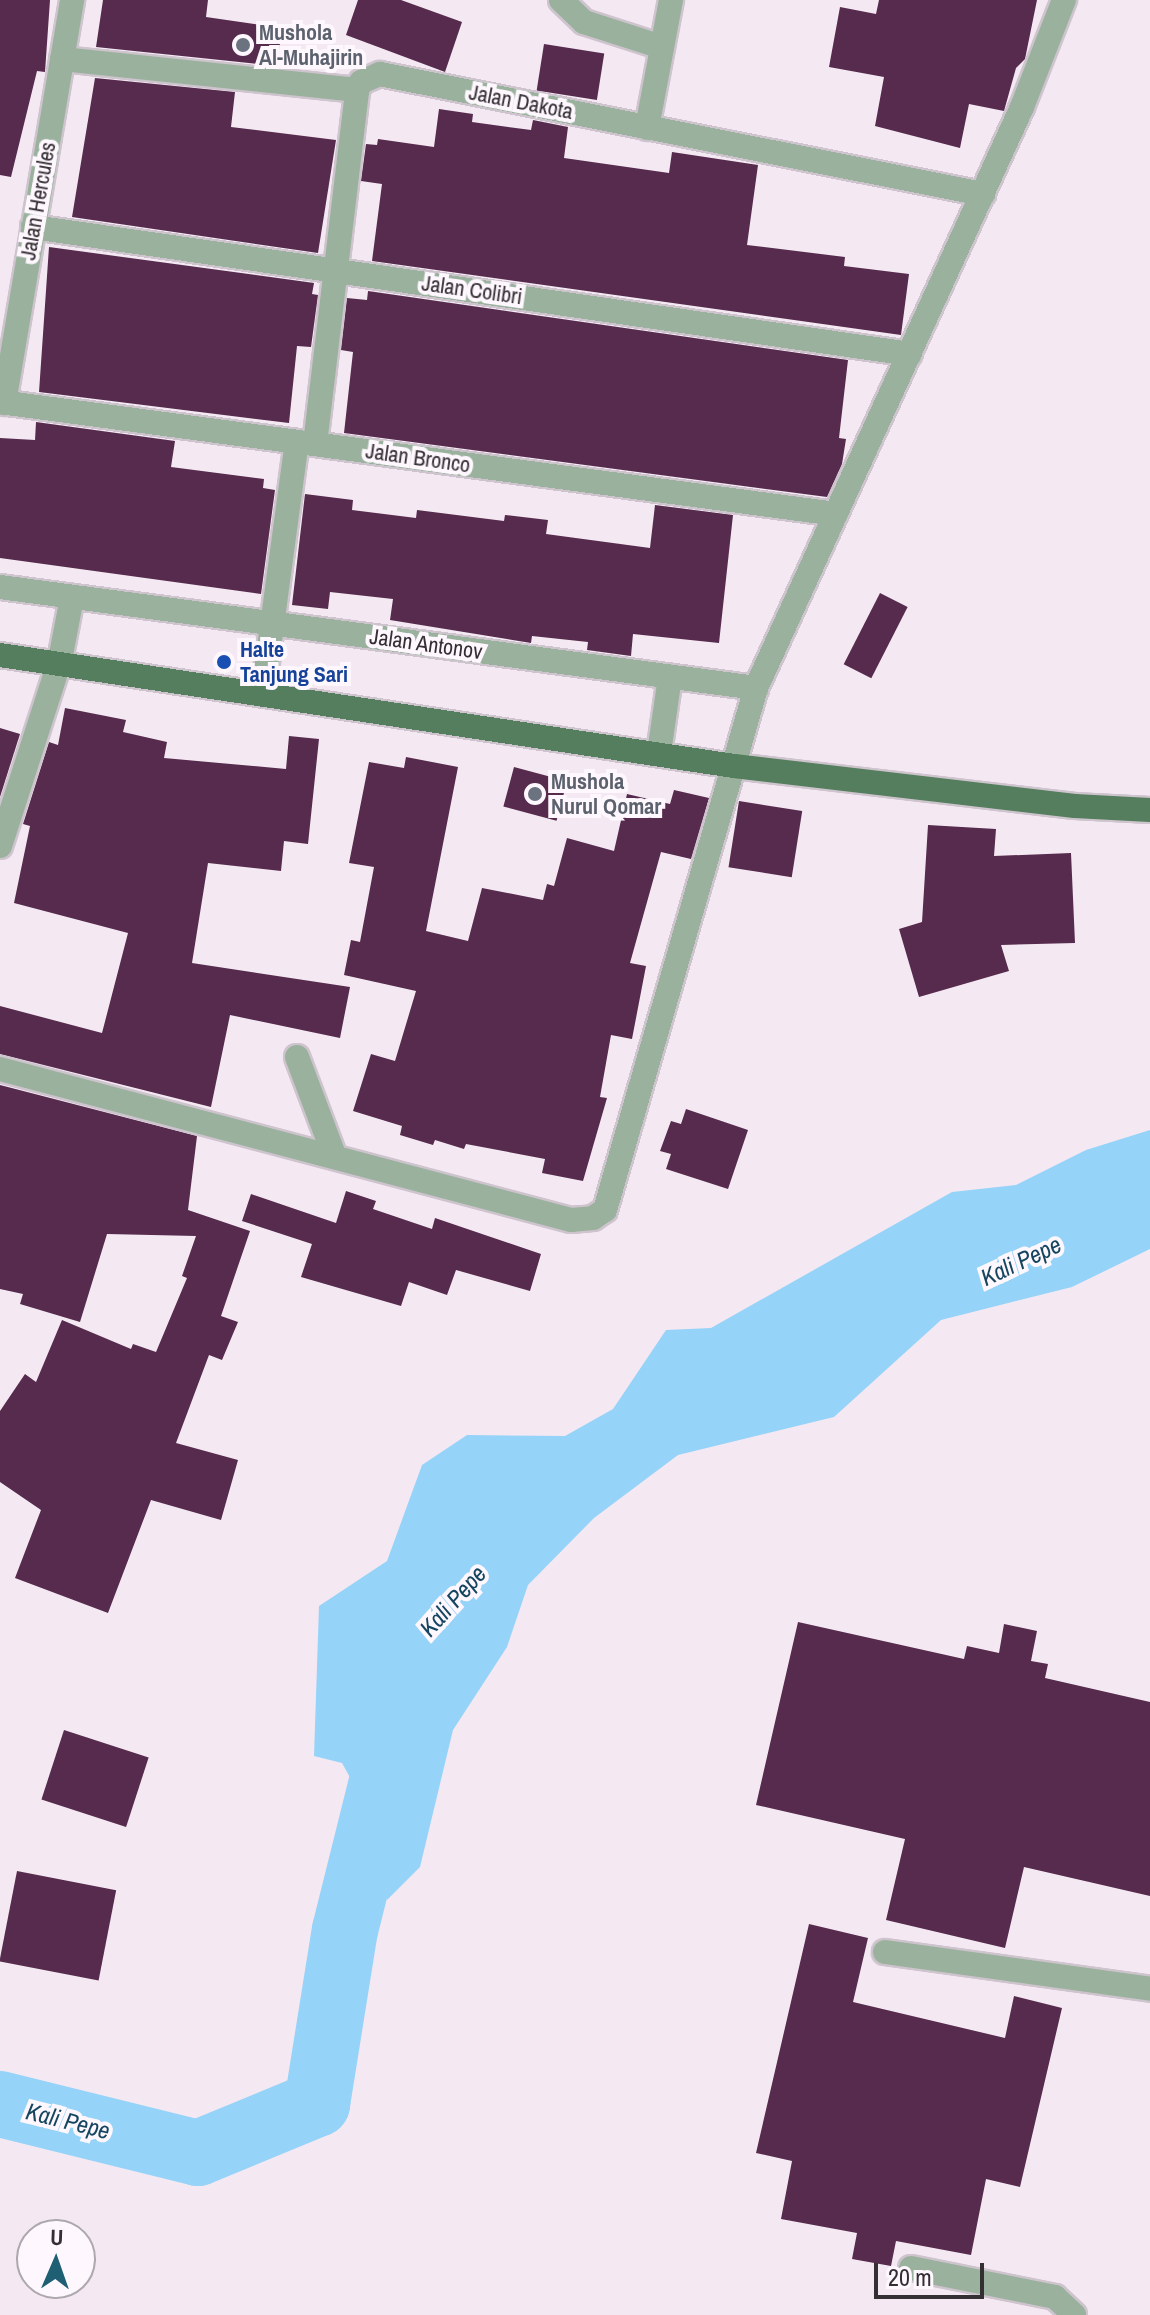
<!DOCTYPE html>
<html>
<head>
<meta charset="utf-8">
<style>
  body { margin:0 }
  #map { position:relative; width:1150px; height:2315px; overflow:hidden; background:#f4e9f3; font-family:"Archivo Narrow",sans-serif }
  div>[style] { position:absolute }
  .water>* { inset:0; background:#96d3f8 }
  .river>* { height:66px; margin:-33px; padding:0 33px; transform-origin:33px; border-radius:33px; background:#96d3f8 }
  .building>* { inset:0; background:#562b4d; transform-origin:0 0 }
  .roads { filter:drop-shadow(2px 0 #cec4cd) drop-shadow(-2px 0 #cec4cd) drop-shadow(0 2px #cec4cd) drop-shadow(0 -2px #cec4cd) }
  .minor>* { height:24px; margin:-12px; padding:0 12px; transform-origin:12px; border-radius:12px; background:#9ab19e }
  .major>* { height:24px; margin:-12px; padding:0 12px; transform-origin:12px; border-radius:12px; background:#547e5d }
  .dots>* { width:22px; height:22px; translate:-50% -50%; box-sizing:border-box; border:4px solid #fef8fe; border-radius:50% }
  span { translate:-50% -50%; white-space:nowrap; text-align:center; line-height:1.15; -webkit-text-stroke:8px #fef8fe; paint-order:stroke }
  .worship-label { font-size:22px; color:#5b616d; font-weight:700 }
  .left { translate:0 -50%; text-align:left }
  .street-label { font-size:22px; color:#342f33 }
  .transit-label { font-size:22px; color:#164399; font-weight:700 }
  .water-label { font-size:24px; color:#16465f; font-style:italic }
  .north { position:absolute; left:16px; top:2219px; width:80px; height:80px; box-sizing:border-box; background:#fef8fe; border:2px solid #ada8ad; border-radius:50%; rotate:2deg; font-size:22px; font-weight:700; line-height:32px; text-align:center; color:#342f33 }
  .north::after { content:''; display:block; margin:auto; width:28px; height:36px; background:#1e5f73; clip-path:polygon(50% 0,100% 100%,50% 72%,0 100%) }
  .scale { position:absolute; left:874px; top:2263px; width:110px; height:36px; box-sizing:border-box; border:4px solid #342f33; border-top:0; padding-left:10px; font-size:24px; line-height:28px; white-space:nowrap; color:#342f33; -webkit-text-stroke:6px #fef8fe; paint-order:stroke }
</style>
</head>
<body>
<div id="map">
  <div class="water">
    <div style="clip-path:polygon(1150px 1130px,1150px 1249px,1072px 1287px,941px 1320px,834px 1417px,678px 1455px,594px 1518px,528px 1585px,507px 1647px,453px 1730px,420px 1867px,387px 1900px,379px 1878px,373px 1819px,342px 1763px,314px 1756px,319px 1606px,387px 1561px,422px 1465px,467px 1435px,565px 1436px,613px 1409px,666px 1330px,711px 1328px,952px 1192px,1016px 1185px,1086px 1150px)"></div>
  </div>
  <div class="river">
    <div style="left:0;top:2104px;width:204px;rotate:13.9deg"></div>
    <div style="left:198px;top:2153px;width:129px;rotate:-22.4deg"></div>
    <div style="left:317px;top:2104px;width:176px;rotate:-80.9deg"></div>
    <div style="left:345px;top:1930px;width:207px;rotate:-76deg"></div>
  </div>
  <div class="building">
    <div style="clip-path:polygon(0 0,50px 0,45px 72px,37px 71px,11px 177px,0 175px)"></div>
    <div style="clip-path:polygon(103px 0,208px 0,206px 17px,282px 28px,277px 66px,96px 47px)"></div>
    <div style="clip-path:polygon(358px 0,401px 0,462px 22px,445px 72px,346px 35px)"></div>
    <div style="clip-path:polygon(879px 0,1037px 0,1025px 59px,1016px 68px,1004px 111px,969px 104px,960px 148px,875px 126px,884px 77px,829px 67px,840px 7px,876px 14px)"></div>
    <div style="left:544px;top:44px;width:61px;height:47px;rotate:9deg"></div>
    <div style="clip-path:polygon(95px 78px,235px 92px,231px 127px,336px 140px,318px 253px,72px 217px)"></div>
    <div style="clip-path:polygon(439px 109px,473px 114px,472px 122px,531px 130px,533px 120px,568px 127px,564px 158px,669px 173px,672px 152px,758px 165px,747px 245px,845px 257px,844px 266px,909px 274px,901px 335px,372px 261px,382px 184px,361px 181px,366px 144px,377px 145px,378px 139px,434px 147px)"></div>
    <div style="clip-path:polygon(49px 247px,314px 283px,312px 294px,318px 295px,311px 347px,297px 346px,289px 423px,39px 392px)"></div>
    <div style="clip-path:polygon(368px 291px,848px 360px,839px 438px,846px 439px,842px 464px,827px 497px,344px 433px,353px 352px,341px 350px,347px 298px,367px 300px)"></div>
    <div style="clip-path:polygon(36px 422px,175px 441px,171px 467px,264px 479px,263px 488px,275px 490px,261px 594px,0 558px,0 438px,35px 440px)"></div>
    <div style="clip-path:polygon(305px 494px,353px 500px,352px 510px,416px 518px,417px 510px,504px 521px,505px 515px,548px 520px,546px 534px,650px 548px,655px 505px,733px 515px,719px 643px,633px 634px,631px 656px,587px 650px,588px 642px,532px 636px,531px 643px,390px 620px,393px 599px,330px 592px,328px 609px,292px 605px)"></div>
    <div style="left:880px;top:593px;width:31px;height:80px;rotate:27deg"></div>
    <div style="clip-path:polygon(65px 708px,126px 720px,123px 732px,167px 742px,164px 758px,286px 769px,289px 736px,319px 739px,308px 844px,284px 841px,281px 871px,208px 863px,192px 963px,350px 987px,340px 1038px,230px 1015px,211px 1107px,0 1054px,0 1006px,102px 1033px,128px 933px,14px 903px,30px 826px,23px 824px,49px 742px,58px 745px)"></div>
    <div style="clip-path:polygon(0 728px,20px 734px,0 797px)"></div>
    <div style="clip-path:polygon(406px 757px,458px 767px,426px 931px,468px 941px,482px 888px,543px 900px,547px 884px,554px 886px,567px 838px,614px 851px,627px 794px,670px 804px,674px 790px,709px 798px,691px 859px,661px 852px,630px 963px,646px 966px,632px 1039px,611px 1035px,600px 1097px,607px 1098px,583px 1181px,542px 1173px,545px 1159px,466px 1144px,464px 1149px,435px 1140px,433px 1145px,400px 1135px,402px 1126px,353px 1111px,371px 1054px,395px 1061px,416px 991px,344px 975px,351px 940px,360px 942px,374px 867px,349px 863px,369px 762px,404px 768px)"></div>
    <div style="left:514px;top:767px;width:55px;height:41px;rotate:15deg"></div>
    <div style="left:739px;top:801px;width:64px;height:67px;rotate:9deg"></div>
    <div style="clip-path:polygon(928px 825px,996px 829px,994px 856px,1071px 853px,1075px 943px,1001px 945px,1009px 971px,919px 997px,899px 929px,922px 922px)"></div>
    <div style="clip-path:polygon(0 1085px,197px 1136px,188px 1210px,250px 1231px,221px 1316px,238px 1322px,222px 1360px,209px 1355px,176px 1443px,238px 1460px,221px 1520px,151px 1500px,108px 1613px,15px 1578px,41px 1510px,0 1482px,0 1411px,25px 1374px,36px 1382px,62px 1320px,131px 1349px,133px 1344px,156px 1352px,187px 1278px,182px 1276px,196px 1236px,107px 1234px,80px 1322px,20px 1304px,23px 1294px,0 1289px)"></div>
    <div style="clip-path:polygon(686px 1109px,748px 1130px,728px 1189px,666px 1169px,671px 1154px,660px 1151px,671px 1121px,681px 1124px)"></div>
    <div style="clip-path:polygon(346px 1191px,376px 1201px,373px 1209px,432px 1229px,435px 1218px,541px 1254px,530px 1291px,456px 1270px,447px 1295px,409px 1282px,401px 1306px,301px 1277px,312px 1244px,242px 1221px,251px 1194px,336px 1223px)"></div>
    <div style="clip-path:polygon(798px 1622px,964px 1659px,967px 1646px,999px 1653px,1004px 1624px,1037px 1631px,1031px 1661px,1048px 1664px,1045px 1678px,1150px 1702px,1150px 1896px,1024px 1867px,1005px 1948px,886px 1920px,905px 1839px,756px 1805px)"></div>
    <div style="left:64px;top:1730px;width:89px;height:73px;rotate:18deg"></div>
    <div style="left:17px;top:1871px;width:101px;height:92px;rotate:11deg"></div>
    <div style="clip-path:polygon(809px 1924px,868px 1938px,853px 2002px,1005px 2038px,1014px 1996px,1062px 2008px,1020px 2187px,986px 2179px,971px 2255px,896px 2241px,891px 2266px,852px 2259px,857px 2233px,781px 2219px,792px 2161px,756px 2153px)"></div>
  </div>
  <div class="roads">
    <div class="minor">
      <div style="left:561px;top:0;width:32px;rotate:44deg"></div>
      <div style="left:584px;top:22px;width:82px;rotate:17.8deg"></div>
      <div style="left:62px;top:59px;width:297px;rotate:6deg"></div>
      <div style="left:357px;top:90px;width:9px;rotate:-63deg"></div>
      <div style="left:361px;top:82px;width:21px;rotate:-23deg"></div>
      <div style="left:380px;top:74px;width:615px;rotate:11.26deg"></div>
      <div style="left:647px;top:128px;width:130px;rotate:-79.4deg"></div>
      <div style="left:33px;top:227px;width:886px;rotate:8.24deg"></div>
      <div style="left:0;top:402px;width:843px;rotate:7.63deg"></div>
      <div style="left:4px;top:403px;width:409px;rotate:-80.4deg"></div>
      <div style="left:315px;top:444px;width:356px;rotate:-83.2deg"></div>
      <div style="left:0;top:587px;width:763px;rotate:7.61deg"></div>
      <div style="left:263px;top:692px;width:252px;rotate:-82.3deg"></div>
      <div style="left:659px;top:753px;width:77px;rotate:-81.8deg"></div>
      <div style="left:0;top:846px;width:195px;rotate:-72.1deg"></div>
      <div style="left:60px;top:660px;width:64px;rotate:-79.2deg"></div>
      <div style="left:297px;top:1057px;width:105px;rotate:69.3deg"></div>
      <div style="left:0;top:1069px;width:591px;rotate:14.81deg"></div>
      <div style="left:571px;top:1220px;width:22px;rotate:-5deg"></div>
      <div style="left:593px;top:1218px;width:14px;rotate:-34deg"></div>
      <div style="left:605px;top:1210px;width:543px;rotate:-73.87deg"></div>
      <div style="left:756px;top:688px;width:639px;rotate:-65.4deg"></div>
      <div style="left:1022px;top:107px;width:115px;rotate:-68.6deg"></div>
      <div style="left:885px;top:1952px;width:268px;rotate:7.9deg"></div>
      <div style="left:911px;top:2268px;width:147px;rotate:11.4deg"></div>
      <div style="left:1055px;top:2297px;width:26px;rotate:43deg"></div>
    </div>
    <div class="major">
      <div style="left:0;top:655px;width:742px;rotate:8.6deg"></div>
      <div style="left:734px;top:766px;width:343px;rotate:6.7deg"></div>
      <div style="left:1075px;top:806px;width:75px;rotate:3.1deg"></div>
    </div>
  </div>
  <div class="dots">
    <div style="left:243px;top:45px;background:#6b7280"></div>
    <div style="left:224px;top:662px;background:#1a4fb4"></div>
    <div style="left:535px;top:794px;background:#6b7280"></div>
  </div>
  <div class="worship-label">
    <span class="left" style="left:259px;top:45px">Mushola<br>Al-Muhajirin</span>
    <span class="left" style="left:551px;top:794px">Mushola<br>Nurul Qomar</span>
  </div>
  <div class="street-label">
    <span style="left:521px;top:102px;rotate:11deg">Jalan Dakota</span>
    <span style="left:38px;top:201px;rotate:-80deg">Jalan Hercules</span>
    <span style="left:472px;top:290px;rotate:8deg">Jalan Colibri</span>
    <span style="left:418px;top:458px;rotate:8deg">Jalan Bronco</span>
    <span style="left:426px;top:644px;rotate:8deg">Jalan Antonov</span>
  </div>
  <div class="transit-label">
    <span class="left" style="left:240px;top:662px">Halte<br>Tanjung Sari</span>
  </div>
  <div class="water-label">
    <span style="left:1021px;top:1261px;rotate:-25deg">Kali Pepe</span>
    <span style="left:453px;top:1601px;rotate:-48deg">Kali Pepe</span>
    <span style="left:68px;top:2121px;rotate:14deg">Kali Pepe</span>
  </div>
  <div class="north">U</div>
  <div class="scale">20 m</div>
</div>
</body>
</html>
